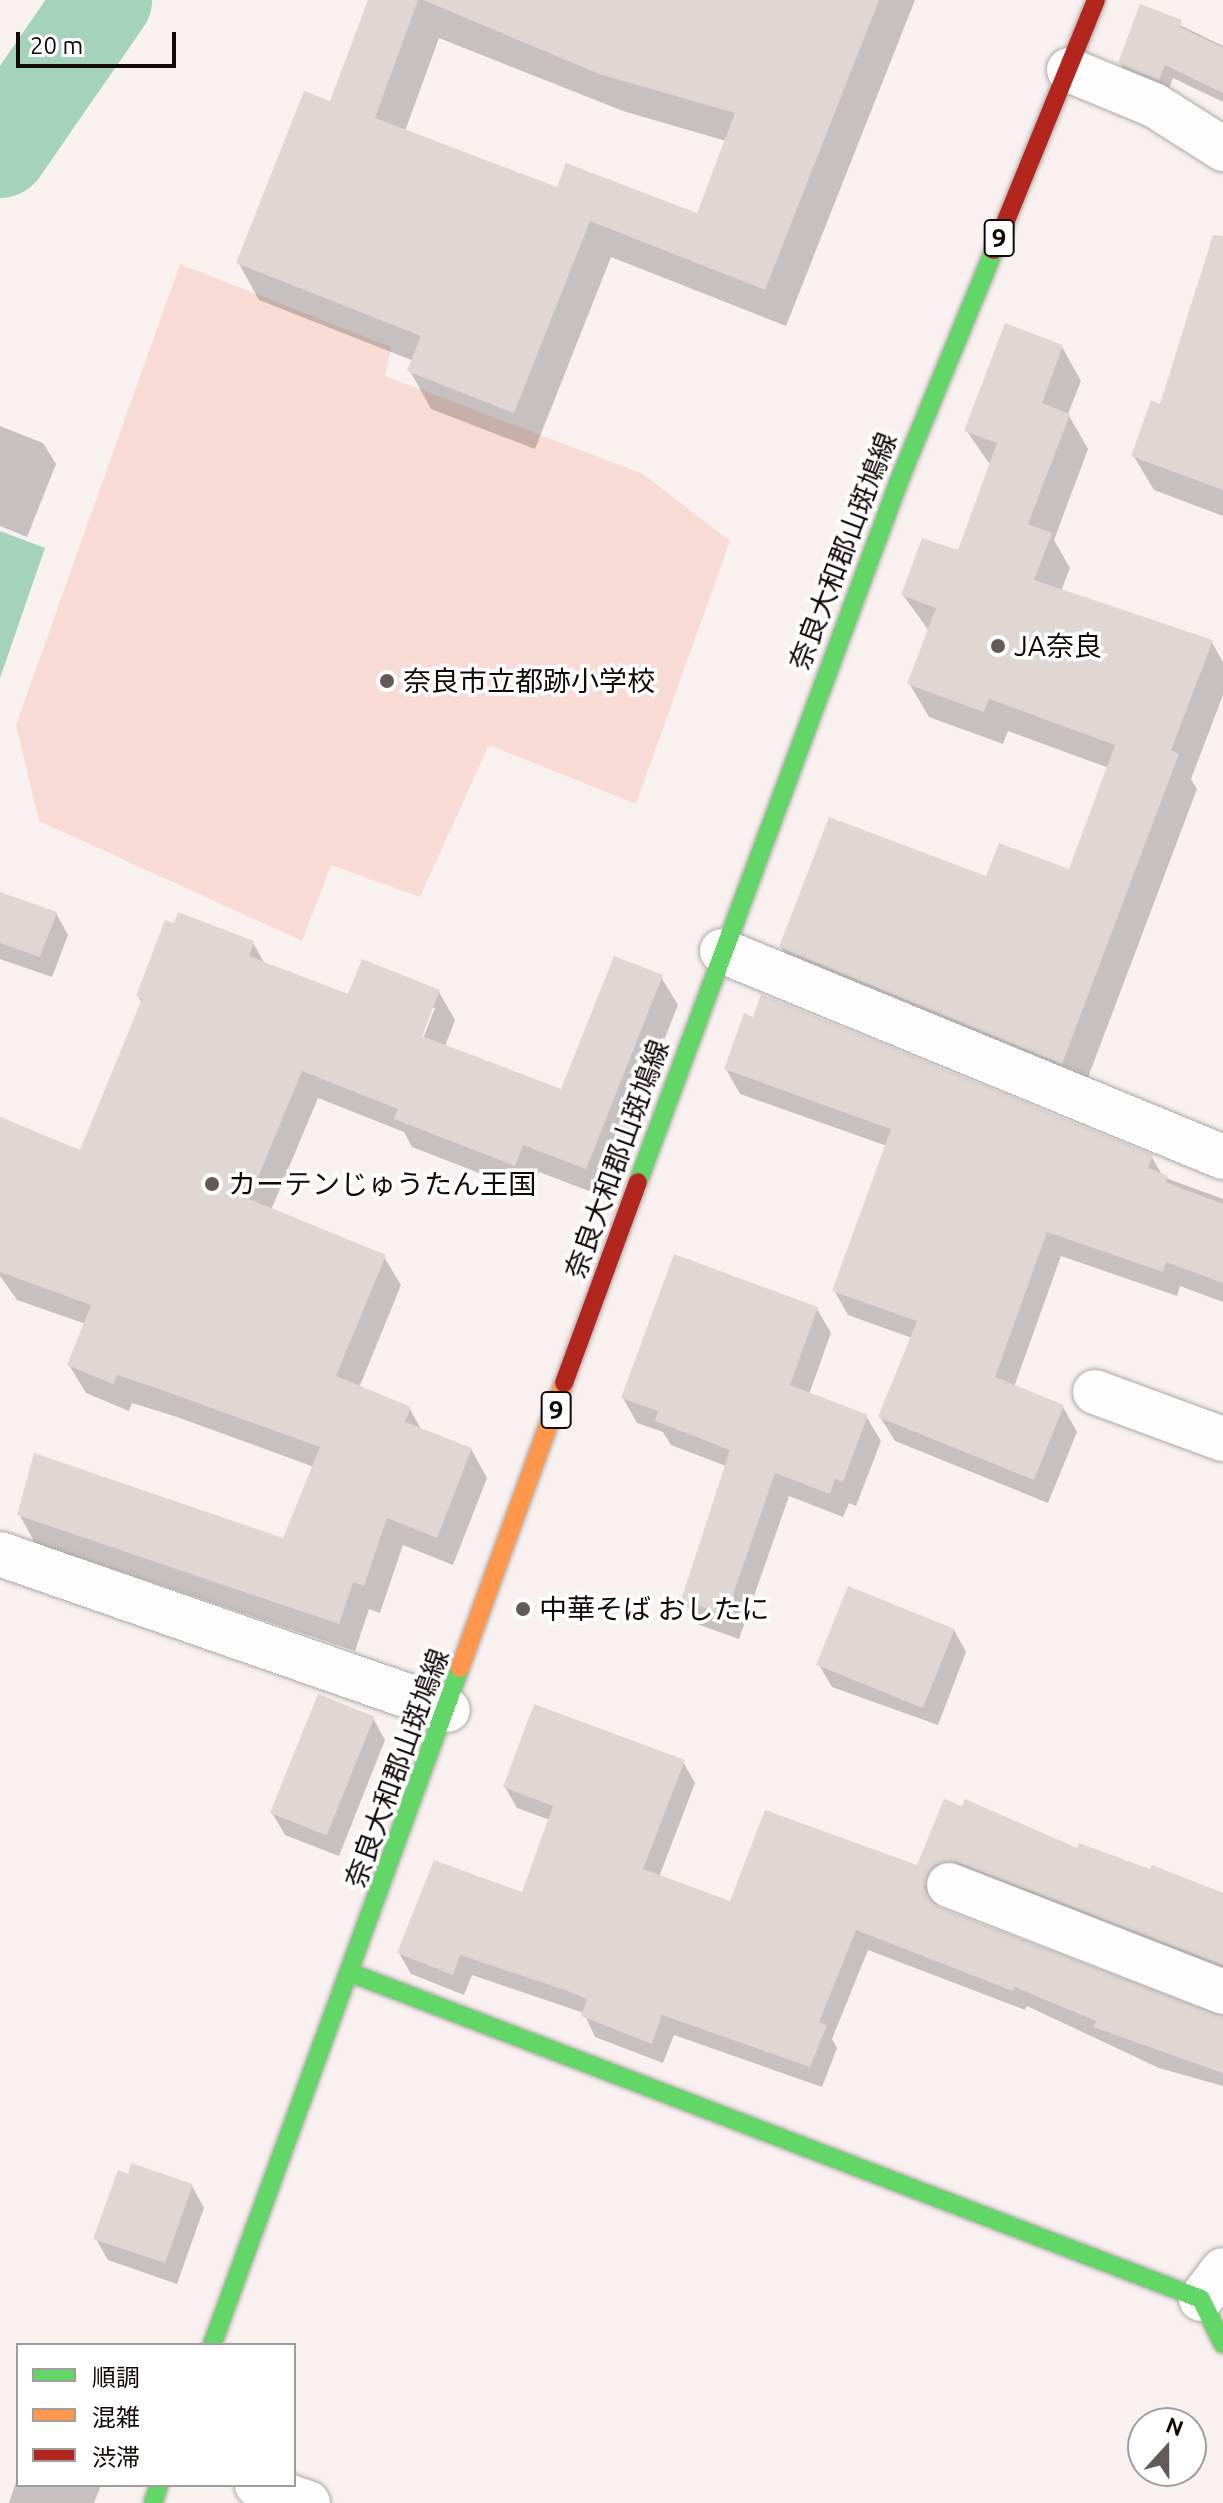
<!DOCTYPE html>
<meta charset="utf-8">
<style>
body{margin:0}
#map{position:relative;width:1223px;height:2503px;overflow:hidden;background:#f8f1f0;font-family:Ubuntu,"Noto Sans JP",sans-serif}
div>[style]{position:absolute}
[style*='--x']{left:calc(var(--x)*1px);top:calc(var(--y)*1px);width:calc(var(--w)*1px);rotate:calc(var(--a)*1deg)}
.green>*{inset:0;background:#f9dbd5}
.water>*{inset:0;background:#a5d2bb}
.shadow>*{inset:0;background:#0003}
.river>*{height:96px;margin:-48px;padding:0 48px;transform-origin:48px;border-radius:48px;background:#a5d2bb}
.building>*{inset:0;background:#e0d7d5;transform-origin:0 0}
.roads{filter:drop-shadow(0 0 2px #afa7a5) drop-shadow(0 0 2px #afa7a5)}
.street>*{height:44px;margin:-22px;padding:0 22px;transform-origin:22px;border-radius:22px;background:#fefdfd}
.fast>*{height:18px;margin:-9px;padding:0 9px;transform-origin:9px;border-radius:9px;background:#63d668}
.slow>*{height:18px;margin:-9px;padding:0 9px;transform-origin:9px;border-radius:9px;background:#ff974d}
.jam>*{height:18px;margin:-9px;padding:0 9px;transform-origin:9px;border-radius:9px;background:#b3261e}
.dots>*{width:22px;height:22px;translate:-50% -50%;box-sizing:border-box;border:4px solid #fff;border-radius:50%}
span{translate:-50% -50%;white-space:nowrap;text-align:center;line-height:1.15;-webkit-text-stroke:7px #fff;paint-order:stroke}
.shield-label span{padding:2px 6px;background:#fff;border:2px solid;border-radius:6px;-webkit-text-stroke-width:0}
.shield-label{font-size:26px;color:#130908;font-weight:700}
.street-label{font-size:28px;color:#130908}
.poi-label{font-size:28px;color:#130908}
.left{translate:0 -50%;text-align:left}
.legend{position:absolute;left:16px;top:2343px;width:280px;height:144px;box-sizing:border-box;background:#fff;border:2px solid #a19d9c;margin:0;padding:10px 14px;list-style:none;font-size:24px;color:#130908}
.legend li{display:flex;align-items:center;gap:16px;height:40px}
.legend b{width:40px;border:2px solid #a19d9c}
.north{position:absolute;left:1127px;top:2407px;width:80px;height:80px;box-sizing:border-box;background:#fff;border:2px solid #a19d9c;border-radius:50%;rotate:21deg;font-size:22px;font-weight:700;line-height:32px;text-align:center;color:#130908}
.north::after{content:'';display:block;margin:auto;width:28px;height:36px;background:#635a59;clip-path:polygon(50% 0,100% 100%,50% 72%,0 100%)}
.scale{position:absolute;left:16px;top:32px;width:160px;height:36px;box-sizing:border-box;border:4px solid #130908;border-top:0;padding-left:10px;font-size:24px;line-height:28px;white-space:nowrap;color:#130908;-webkit-text-stroke:6px #fff;paint-order:stroke}
</style>
<div id="map">
<div class="green">
<div style="clip-path:polygon(180px 264px,391px 347px,385px 376px,643px 474px,730px 541px,636px 804px,489px 745px,420px 897px,331px 865px,302px 941px,39px 821px,16px 725px)"></div>
</div>
<div class="water">
<div style="clip-path:polygon(0 531px,45px 548px,0 678px)"></div>
</div>
<div class="shadow">
<div style="clip-path:polygon(evenodd,370px 0,915px 0,786px 326px,611px 257px,535px 449px,431px 409px,410px 371px,414px 361px,259px 300px,238px 262px,331px 104px,370px 0,439px 38px,623px 111px,726px 141px,698px 216px,558px 189px,405px 131px,439px 38px)"></div>
<div style="clip-path:polygon(1141px 6px,1223px 46px,1223px 102px,1173px 78px,1167px 93px,1128px 77px,1120px 63px)"></div>
<div style="clip-path:polygon(1223px 239px,1223px 516px,1154px 490px,1133px 455px,1161px 406px)"></div>
<div style="clip-path:polygon(1062px 347px,1081px 381px,1068px 414px,1088px 449px,1054px 540px,1070px 568px,1061px 591px,1211px 641px,1223px 662px,1223px 695px,1191px 779px,1197px 789px,1081px 1096px,801px 981px,781px 947px,987px 879px,1071px 872px,1109px 768px,1008px 731px,1003px 744px,929px 717px,909px 683px,929px 631px,903px 595px,959px 553px,991px 466px,966px 430px)"></div>
<div style="clip-path:polygon(0 426px,43px 443px,56px 464px,27px 537px,0 526px)"></div>
<div style="clip-path:polygon(0 894px,56px 913px,68px 935px,52px 977px,0 959px)"></div>
<div style="clip-path:polygon(evenodd,253px 943px,265px 964px,350px 997px,439px 992px,455px 1020px,445px 1046px,563px 1092px,661px 977px,678px 1005px,602px 1196px,539px 1172px,531px 1193px,412px 1147px,404px 1132px,318px 1098px,271px 1210px,384px 1257px,401px 1285px,359px 1388px,410px 1409px,422px 1431px,471px 1449px,487px 1478px,453px 1565px,403px 1545px,380px 1613px,369px 1609px,355px 1651px,35px 1543px,19px 1514px,284px 1541px,314px 1467px,177px 1417px,132px 1403px,129px 1411px,86px 1393px,69px 1365px,86px 1324px,17px 1300px,0 1276px,0 1119px,81px 1152px,142px 1003px,138px 996px,253px 943px,431px 1008px,435px 1008px,420px 1046px,417px 1044px,431px 1008px)"></div>
<div style="clip-path:polygon(726px 1069px,1152px 1157px,1163px 1177px,1223px 1199px,1223px 1302px,1180px 1286px,1177px 1296px,1061px 1256px,1014px 1387px,1063px 1407px,1077px 1432px,1048px 1503px,895px 1441px,880px 1417px,912px 1338px,848px 1315px,834px 1290px,887px 1146px,740px 1094px)"></div>
<div style="clip-path:polygon(817px 1309px,831px 1333px,809px 1394px,866px 1416px,881px 1441px,856px 1506px,849px 1503px,843px 1517px,789px 1496px,739px 1639px,697px 1624px,683px 1599px,726px 1466px,671px 1445px,663px 1432px,637px 1423px,623px 1398px)"></div>
<div style="clip-path:polygon(954px 1630px,966px 1652px,938px 1725px,832px 1687px,819px 1665px)"></div>
<div style="clip-path:polygon(373px 1718px,385px 1740px,339px 1856px,285px 1835px,272px 1813px)"></div>
<div style="clip-path:polygon(683px 1762px,695px 1783px,659px 1877px,731px 1904px,919px 1868px,945px 1802px,1079px 1851px,1152px 1872px,1153px 1867px,1223px 1893px,1223px 1980px,936px 1899px,938px 1909px,1223px 2016px,1223px 2086px,1159px 2068px,1027px 2006px,1025px 2010px,868px 1950px,832px 2039px,837px 2048px,822px 2087px,674px 2035px,663px 2063px,595px 2037px,584px 2013px,472px 1975px,464px 1995px,411px 1974px,399px 1953px,523px 1895px,550px 1820px,517px 1808px,505px 1787px)"></div>
<div style="clip-path:polygon(192px 2186px,204px 2208px,177px 2284px,108px 2260px,96px 2239px)"></div>
<div style="clip-path:polygon(18px 2476px,18px 2485px,101px 2485px,94px 2503px,9px 2503px)"></div>
</div>
<div class="river">
<div style="--x:0;--y:150;--w:183;--a:-55.3"></div>
</div>
<div class="building">
<div style="clip-path:polygon(368px 0,418px 0,375px 118px,557px 187px,566px 163px,697px 213px,735px 113px,599px 74px,423px 0,879px 0,765px 290px,590px 221px,514px 413px,407px 371px,421px 336px,236px 263px,304px 91px,330px 101px)"></div>
<div style="clip-path:polygon(1140px 4px,1182px 20px,1180px 27px,1223px 48px,1223px 93px,1165px 65px,1159px 80px,1118px 63px)"></div>
<div style="clip-path:polygon(1213px 235px,1223px 236px,1223px 490px,1131px 456px,1151px 400px,1160px 404px)"></div>
<div style="clip-path:polygon(1005px 323px,1063px 345px,1042px 403px,1070px 414px,1028px 524px,1052px 533px,1034px 580px,1213px 640px,1171px 750px,1179px 754px,1062px 1064px,779px 947px,829px 817px,986px 876px,999px 843px,1069px 869px,1115px 745px,989px 699px,984px 712px,907px 684px,936px 608px,901px 595px,922px 538px,958px 550px,997px 443px,964px 431px)"></div>
<div style="clip-path:polygon(0 892px,57px 912px,40px 957px,0 943px)"></div>
<div style="clip-path:polygon(178px 912px,254px 941px,249px 956px,348px 994px,362px 959px,440px 990px,422px 1036px,561px 1089px,614px 956px,663px 975px,586px 1169px,523px 1145px,515px 1166px,394px 1119px,398px 1109px,302px 1071px,249px 1199px,386px 1255px,336px 1376px,411px 1407px,405px 1422px,472px 1448px,437px 1538px,387px 1518px,364px 1586px,353px 1582px,339px 1624px,17px 1515px,34px 1453px,283px 1538px,320px 1447px,159px 1389px,117px 1375px,113px 1384px,67px 1365px,91px 1305px,0 1272px,0 1117px,80px 1150px,142px 999px,136px 996px,165px 920px,174px 923px)"></div>
<div style="clip-path:polygon(761px 994px,1153px 1155px,1148px 1168px,1168px 1176px,1165px 1182px,1223px 1204px,1223px 1283px,1166px 1262px,1163px 1272px,1047px 1232px,995px 1377px,1064px 1405px,1034px 1480px,878px 1417px,917px 1321px,832px 1291px,891px 1129px,724px 1069px,744px 1013px,753px 1017px)"></div>
<div style="clip-path:polygon(674px 1254px,818px 1307px,790px 1385px,868px 1415px,843px 1482px,835px 1479px,830px 1494px,775px 1473px,726px 1615px,681px 1600px,730px 1450px,655px 1421px,658px 1411px,621px 1398px)"></div>
<div style="left:848px;top:1586px;width:115px;height:85px;rotate:22deg"></div>
<div style="left:318px;top:1694px;width:61px;height:128px;rotate:22deg"></div>
<div style="clip-path:polygon(534px 1704px,685px 1760px,643px 1869px,730px 1901px,765px 1810px,917px 1865px,944px 1799px,962px 1806px,965px 1799px,1077px 1848px,1079px 1843px,1150px 1869px,1152px 1865px,1223px 1893px,1223px 1965px,957px 1862px,934px 1865px,924px 1888px,940px 1908px,1223px 2016px,1223px 2073px,1093px 2027px,1096px 2021px,1015px 1987px,1013px 1991px,856px 1930px,819px 2022px,827px 2025px,810px 2067px,662px 2015px,652px 2044px,581px 2016px,587px 1999px,565px 1990px,460px 1955px,453px 1975px,397px 1953px,434px 1860px,522px 1892px,553px 1806px,503px 1787px)"></div>
<div style="clip-path:polygon(131px 2163px,193px 2184px,165px 2263px,93px 2239px,118px 2170px,128px 2174px)"></div>
</div>
<div class="roads">
<div class="street">
<div style="--x:1069;--y:70;--w:92;--a:22.4"></div>
<div style="--x:1154;--y:105;--w:82;--a:32.5"></div>
<div style="--x:722;--y:951;--w:542;--a:22.35"></div>
<div style="--x:1095;--y:1392;--w:136;--a:20.2"></div>
<div style="--x:0;--y:1554;--w:474;--a:19.2"></div>
<div style="--x:949;--y:1885;--w:294;--a:21.3"></div>
<div style="--x:1201;--y:2299;--w:36;--a:-53"></div>
<div style="--x:257;--y:2485;--w:54;--a:19.4"></div>
</div>
<div class="fast">
<div style="--x:638;--y:1182;--w:753;--a:-69.57"></div>
<div style="--x:901;--y:476;--w:244;--a:-67.6"></div>
<div style="--x:351;--y:1973;--w:910;--a:20.98"></div>
<div style="--x:1201;--y:2299;--w:50;--a:63.9"></div>
<div style="--x:212;--y:2345;--w:721;--a:-69.88"></div>
<div style="--x:153;--y:2503;--w:19;--a:-72"></div>
</div>
<div class="slow">
<div style="--x:460;--y:1668;--w:303;--a:-70"></div>
</div>
<div class="jam">
<div style="--x:994;--y:250;--w:270;--a:-67.8"></div>
<div style="--x:564;--y:1383;--w:214;--a:-69.8"></div>
</div>
</div>
<div class="dots">
<div style="left:998px;top:646px;background:#635a59"></div>
<div style="left:387px;top:681px;background:#635a59"></div>
<div style="left:212px;top:1184px;background:#635a59"></div>
<div style="left:523px;top:1609px;background:#635a59"></div>
</div>
<div class="shield-label">
<span style="left:999px;top:238px">9</span>
<span style="left:556px;top:1410px">9</span>
</div>
<div class="street-label">
<span style="left:843px;top:551px;rotate:-69deg">奈良大和郡山斑鳩線</span>
<span style="left:617px;top:1159px;rotate:-70deg">奈良大和郡山斑鳩線</span>
<span style="left:397px;top:1768px;rotate:-70deg">奈良大和郡山斑鳩線</span>
</div>
<div class="poi-label">
<span class="left" style="left:1014px;top:646px">JA奈良</span>
<span class="left" style="left:403px;top:681px">奈良市立都跡小学校</span>
<span class="left" style="left:228px;top:1184px">カーテンじゅうたん王国</span>
<span class="left" style="left:539px;top:1609px">中華そば おしたに</span>
</div>
<ul class="legend">
<li><b style="height:10px;background:#63d668"></b>順調</li>
<li><b style="height:10px;background:#ff974d"></b>混雑</li>
<li><b style="height:10px;background:#b3261e"></b>渋滞</li>
</ul>
<div class="north">N</div>
<div class="scale">20 m</div>
</div>
